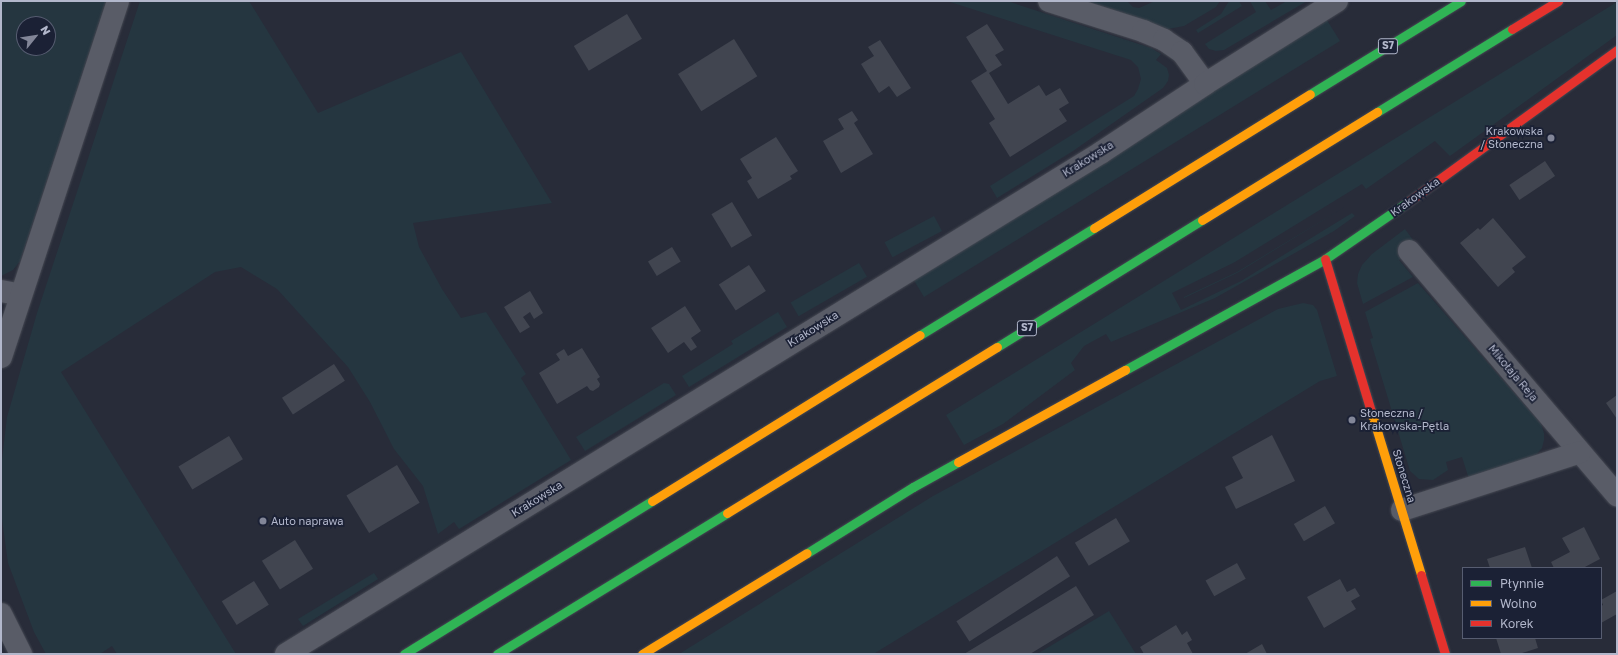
<!DOCTYPE html>
<meta charset="utf-8">
<style>
body{margin:0}
#map{position:relative;width:1618px;height:655px;overflow:hidden;background:#282c39;font-family:"Golos Text",sans-serif}
div>[style]{position:absolute}
[style*='--x']{left:calc(var(--x)*1px);top:calc(var(--y)*1px);width:calc(var(--w)*1px);rotate:calc(var(--a)*1deg)}
.green>*{inset:0;background:#253640;transform-origin:0 0}
.building>*{inset:0;background:#414550;transform-origin:0 0}
.roads{filter:drop-shadow(0 0 1px #454852) drop-shadow(0 0 1px #454852)}
.street>*{height:22px;margin:-11px;padding:0 11px;transform-origin:11px;border-radius:11px;background:#595c67}
.fast>*{height:9px;margin:-4.5px;padding:0 4.5px;transform-origin:4.5px;border-radius:4.5px;background:#30b455}
.slow>*{height:9px;margin:-4.5px;padding:0 4.5px;transform-origin:4.5px;border-radius:4.5px;background:#ff9f0a}
.jam>*{height:9px;margin:-4.5px;padding:0 4.5px;transform-origin:4.5px;border-radius:4.5px;background:#e5322d}
.dots>*{width:11px;height:11px;translate:-50% -50%;box-sizing:border-box;border:2px solid #1b2135;border-radius:50%}
span{translate:-50% -50%;white-space:nowrap;text-align:center;line-height:1.15;-webkit-text-stroke:3.5px #1b2135;paint-order:stroke}
.shield-label span{padding:1px 3px;background:#1b2135;border:1px solid;border-radius:3px;-webkit-text-stroke-width:0}
.shield-label{font-size:10px;color:#b2b7cb;font-weight:700}
.poi-label{font-size:11px;color:#b2b7cb}
.right{translate:-100% -50%;text-align:right}
.left{translate:0 -50%;text-align:left}
.street-label{font-size:11px;color:#b2b7cb}
.frame{position:absolute;inset:0;border:2px solid #b2b7cb;pointer-events:none}
.legend{position:absolute;left:1462px;top:567px;width:140px;height:72px;box-sizing:border-box;background:#1b2135;border:1px solid #575d71;margin:0;padding:5px 7px;list-style:none;font-size:12px;color:#b2b7cb}
.legend li{display:flex;align-items:center;gap:8px;height:20px}
.legend b{width:20px;border:1px solid #575d71}
.north{position:absolute;left:16px;top:16px;width:40px;height:40px;box-sizing:border-box;background:#1b2135;border:1px solid #575d71;border-radius:50%;rotate:60deg;font-size:11px;font-weight:700;line-height:16px;text-align:center;color:#b2b7cb}
.north::after{content:'';display:block;margin:auto;width:14px;height:18px;background:#828698;clip-path:polygon(50% 0,100% 100%,50% 72%,0 100%)}
</style>
<div id="map">
<div class="green">
<div style="clip-path:polygon(evenodd,1px 1px,106px 1px,20px 261px,13px 270px,1px 276px,1px 1px,24px 24px,48px 24px,48px 48px,24px 48px,24px 24px)"></div>
<div style="clip-path:polygon(140px 1px,249px 1px,318px 113px,461px 52px,552px 203px,413px 223px,419px 247px,442px 289px,461px 318px,486px 312px,526px 374px,521px 378px,571px 460px,459px 529px,454px 522px,438px 534px,423px 486px,394px 449px,370px 402px,348px 367px,277px 289px,241px 267px,215px 272px,61px 372px,236px 654px,117px 654px,112px 646px,100px 654px,46px 654px,34px 632px,8px 563px,1px 512px,1px 468px,7px 417px,37px 313px)"></div>
<div style="clip-path:polygon(947px 1px,1007px 1px,1151px 48px,1161px 54px,1156px 60px,1167px 68px,1169px 75px,1168px 81px,1163px 88px,1073px 151px,997px 198px,990px 186px,1134px 96px,1138px 89px,1141px 79px,1138px 67px,1131px 60px)"></div>
<div style="clip-path:polygon(1127px 1px,1133px 7px,1139px 8px,1155px 1px,1220px 1px,1216px 7px,1184px 26px,1168px 29px,1088px 2px)"></div>
<div style="clip-path:polygon(1229px 1px,1239px 1px,1242px 6px,1198px 33px,1196px 30px,1221px 14px)"></div>
<div style="clip-path:polygon(1250px 1px,1265px 1px,1271px 10px,1287px 1px,1307px 1px,1224px 50px,1216px 51px,1209px 49px,1205px 44px,1256px 12px)"></div>
<div style="clip-path:polygon(1617px 2px,1617px 35px,1450px 156px,1435px 141px,1366px 189px,1362px 184px,1235px 262px,1172px 293px,1181px 310px,1241px 281px,1352px 213px,1355px 216px,1334px 231px,1215px 298px,1111px 342px,1106px 334px,1084px 346px,1071px 363px,1075px 370px,1003px 424px,964px 445px,946px 415px)"></div>
<div style="clip-path:polygon(1325px 17px,1340px 41px,924px 297px,912px 277px)"></div>
<div style="clip-path:polygon(1348px 205px,1237px 273px,1184px 298px,1184px 297px,1237px 272px)"></div>
<div style="left:934px;top:216px;width:17px;height:56px;rotate:62deg"></div>
<div style="clip-path:polygon(1405px 229px,1416px 244px,1399px 260px,1413px 277px,1363px 304px,1357px 283px,1358px 274px,1362px 265px,1372px 254px)"></div>
<div style="left:859px;top:263px;width:16px;height:79px;rotate:60deg"></div>
<div style="clip-path:polygon(1418px 283px,1541px 424px,1544px 433px,1544px 440px,1542px 448px,1536px 455px,1469px 479px,1462px 457px,1446px 462px,1448px 470px,1433px 480px,1419px 479px,1410px 471px,1370px 339px,1373px 338px,1365px 312px)"></div>
<div style="clip-path:polygon(1303px 303px,1313px 305px,1317px 310px,1337px 376px,1320px 381px,875px 653px,875px 654px,679px 654px,933px 496px,1278px 309px)"></div>
<div style="clip-path:polygon(778px 312px,787px 327px,689px 387px,682px 376px,733px 344px,731px 341px)"></div>
<div style="clip-path:polygon(664px 383px,669px 384px,676px 395px,585px 451px,576px 437px)"></div>
<div style="clip-path:polygon(374px 573px,378px 579px,303px 626px,298px 619px)"></div>
<div style="clip-path:polygon(1109px 611px,1136px 654px,1037px 654px)"></div>
</div>
<div class="building">
<div style="left:627px;top:14px;width:29px;height:62px;rotate:59deg"></div>
<div style="clip-path:polygon(987px 24px,1004px 50px,995px 55px,1002px 65px,989px 73px,1008px 104px,1039px 85px,1046px 96px,1060px 88px,1069px 103px,1059px 109px,1067px 121px,1010px 157px,989px 123px,995px 119px,971px 81px,987px 71px,966px 37px)"></div>
<div style="left:734px;top:39px;width:44px;height:66px;rotate:58deg"></div>
<div style="clip-path:polygon(880px 40px,911px 88px,897px 97px,889px 86px,879px 93px,861px 64px,874px 56px,868px 47px)"></div>
<div style="clip-path:polygon(852px 111px,858px 120px,854px 123px,873px 154px,841px 173px,823px 141px,844px 129px,838px 119px)"></div>
<div style="clip-path:polygon(776px 137px,798px 171px,790px 176px,792px 179px,758px 199px,747px 181px,752px 178px,740px 159px)"></div>
<div style="left:1545px;top:161px;width:18px;height:43px;rotate:56deg"></div>
<div style="left:732px;top:202px;width:39px;height:24px;rotate:59deg"></div>
<div style="clip-path:polygon(1493px 218px,1526px 257px,1512px 268px,1515px 272px,1498px 287px,1460px 243px,1478px 228px,1480px 230px)"></div>
<div style="left:672px;top:247px;width:17px;height:28px;rotate:59deg"></div>
<div style="left:749px;top:265px;width:31px;height:36px;rotate:57deg"></div>
<div style="clip-path:polygon(530px 291px,543px 313px,534px 319px,530px 312px,523px 317px,530px 327px,520px 333px,504px 307px)"></div>
<div style="clip-path:polygon(685px 306px,701px 331px,691px 338px,697px 347px,691px 351px,684px 342px,668px 353px,651px 328px)"></div>
<div style="clip-path:polygon(582px 348px,600px 377px,597px 379px,600px 384px,599px 387px,593px 391px,590px 390px,587px 386px,557px 404px,539px 373px,560px 360px,556px 354px,564px 349px,568px 356px)"></div>
<div style="left:334px;top:364px;width:20px;height:62px;rotate:57deg"></div>
<div style="clip-path:polygon(1617px 395px,1617px 419px,1606px 403px)"></div>
<div style="clip-path:polygon(1272px 435px,1295px 481px,1236px 509px,1225px 487px,1243px 478px,1232px 457px)"></div>
<div style="left:229px;top:436px;width:27px;height:59px;rotate:59deg"></div>
<div style="left:397px;top:465px;width:44px;height:59px;rotate:59deg"></div>
<div style="left:1325px;top:506px;width:20px;height:36px;rotate:60deg"></div>
<div style="left:1116px;top:518px;width:27px;height:48px;rotate:59deg"></div>
<div style="clip-path:polygon(1584px 527px,1600px 559px,1583px 568px,1554px 568px,1551px 562px,1570px 552px,1562px 538px)"></div>
<div style="left:295px;top:540px;width:34px;height:39px;rotate:58deg"></div>
<div style="clip-path:polygon(1525px 547px,1532px 568px,1490px 568px,1487px 559px)"></div>
<div style="left:1057px;top:556px;width:24px;height:120px;rotate:57deg"></div>
<div style="left:1237px;top:563px;width:18px;height:36px;rotate:61deg"></div>
<div style="clip-path:polygon(1340px 579px,1347px 592px,1355px 588px,1360px 596px,1351px 601px,1356px 609px,1324px 628px,1307px 597px)"></div>
<div style="left:254px;top:581px;width:28px;height:38px;rotate:58deg"></div>
<div style="clip-path:polygon(1076px 586px,1094px 615px,1030px 654px,964px 654px)"></div>
<div style="clip-path:polygon(1617px 591px,1617px 614px,1601px 623px,1601px 606px,1603px 605px,1601px 600px)"></div>
<div style="clip-path:polygon(1176px 625px,1182px 635px,1187px 631px,1192px 640px,1187px 643px,1193px 654px,1144px 654px,1140px 647px)"></div>
<div style="clip-path:polygon(1496px 638px,1535px 638px,1538px 648px,1519px 654px,1501px 654px)"></div>
<div style="clip-path:polygon(1262px 644px,1267px 654px,1245px 654px)"></div>
</div>
<div class="roads">
<div class="street">
<div style="--x:1049;--y:1;--w:99;--a:17.7"></div>
<div style="--x:1143;--y:31;--w:23;--a:23"></div>
<div style="--x:1164;--y:40;--w:22;--a:34"></div>
<div style="--x:1182;--y:52;--w:39;--a:54"></div>
<div style="--x:1409;--y:251;--w:321;--a:49.6"></div>
<div style="--x:1;--y:291;--w:20;--a:11"></div>
<div style="--x:1;--y:357;--w:375;--a:-71.8"></div>
<div style="--x:1402;--y:510;--w:187;--a:-18"></div>
<div style="--x:1;--y:614;--w:45;--a:63.4"></div>
<div style="--x:286;--y:654;--w:958;--a:-31.6"></div>
<div style="--x:1102;--y:152;--w:123;--a:-33.4"></div>
<div style="--x:1205;--y:84;--w:156;--a:-32.2"></div>
</div>
<div class="fast">
<div style="--x:1310;--y:94;--w:177;--a:-31.6"></div>
<div style="--x:1377;--y:112;--w:158;--a:-31.6"></div>
<div style="--x:920;--y:335;--w:204;--a:-31.6"></div>
<div style="--x:997;--y:347;--w:241;--a:-31.8"></div>
<div style="--x:1125;--y:370;--w:229;--a:-29"></div>
<div style="--x:1325;--y:259;--w:101;--a:-34.5"></div>
<div style="--x:807;--y:553;--w:125;--a:-31.9"></div>
<div style="--x:913;--y:487;--w:51;--a:-29.1"></div>
<div style="--x:404;--y:654;--w:291;--a:-31.7"></div>
<div style="--x:497;--y:654;--w:270;--a:-31.5"></div>
</div>
<div class="slow">
<div style="--x:1202;--y:220;--w:206;--a:-31.7"></div>
<div style="--x:1094;--y:228;--w:254;--a:-31.8"></div>
<div style="--x:1371;--y:411;--w:171;--a:73"></div>
<div style="--x:958;--y:462;--w:191;--a:-28.9"></div>
<div style="--x:652;--y:501;--w:315;--a:-31.8"></div>
<div style="--x:727;--y:513;--w:317;--a:-31.6"></div>
<div style="--x:642;--y:654;--w:193;--a:-31.5"></div>
</div>
<div class="jam">
<div style="--x:1512;--y:29;--w:54;--a:-31.3"></div>
<div style="--x:1408;--y:202;--w:258;--a:-36"></div>
<div style="--x:1325;--y:259;--w:159;--a:73.2"></div>
<div style="--x:1421;--y:575;--w:83;--a:73.1"></div>
</div>
</div>
<div class="dots">
<div style="left:1551px;top:138px;background:#828698"></div>
<div style="left:1352px;top:420px;background:#828698"></div>
<div style="left:263px;top:521px;background:#828698"></div>
</div>
<div class="shield-label">
<span style="left:1388px;top:46px">S7</span>
<span style="left:1027px;top:328px">S7</span>
</div>
<div class="poi-label">
<span class="right" style="left:1543px;top:138px">Krakowska<br>/ Słoneczna</span>
<span class="left" style="left:1360px;top:420px">Słoneczna /<br>Krakowska-Pętla</span>
<span class="left" style="left:271px;top:521px">Auto naprawa</span>
</div>
<div class="street-label">
<span style="left:1088px;top:159px;rotate:-32deg">Krakowska</span>
<span style="left:1415px;top:197px;rotate:-36deg">Krakowska</span>
<span style="left:813px;top:329px;rotate:-32deg">Krakowska</span>
<span style="left:1513px;top:373px;rotate:50deg">Mikołaja Reja</span>
<span style="left:1404px;top:476px;rotate:73deg">Słoneczna</span>
<span style="left:537px;top:499px;rotate:-32deg">Krakowska</span>
</div>
<div class="frame"></div>
<ul class="legend">
<li><b style="height:5px;background:#30b455"></b>Płynnie</li>
<li><b style="height:5px;background:#ff9f0a"></b>Wolno</li>
<li><b style="height:5px;background:#e5322d"></b>Korek</li>
</ul>
<div class="north">N</div>
</div>
